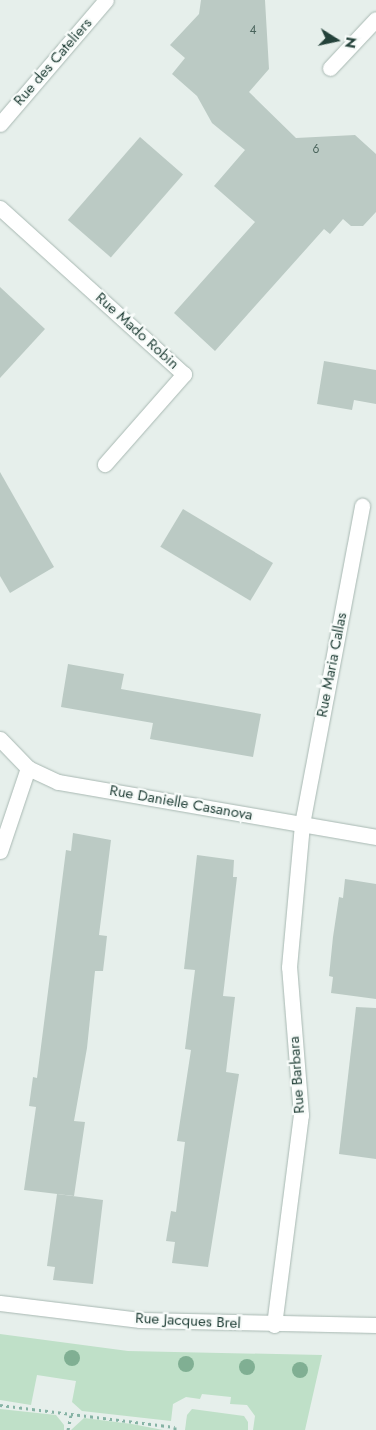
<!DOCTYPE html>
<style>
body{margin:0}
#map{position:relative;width:376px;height:1430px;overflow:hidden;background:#e6efeb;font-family:Jost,sans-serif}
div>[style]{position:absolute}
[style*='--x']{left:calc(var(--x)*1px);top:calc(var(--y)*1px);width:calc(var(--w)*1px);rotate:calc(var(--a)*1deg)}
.green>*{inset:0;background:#bfe0c8}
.building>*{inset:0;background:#bbcac4;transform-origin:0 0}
.path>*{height:3px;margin-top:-1.5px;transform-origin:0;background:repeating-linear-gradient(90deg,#86b3a5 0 2.5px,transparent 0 6.5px)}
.roads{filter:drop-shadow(0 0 1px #a8b8b2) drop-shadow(0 0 1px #a8b8b2)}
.minor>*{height:15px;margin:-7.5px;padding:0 7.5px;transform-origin:7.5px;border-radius:7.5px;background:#fff}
.trees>*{width:16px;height:16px;margin:-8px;border-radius:50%;background:#80af93}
span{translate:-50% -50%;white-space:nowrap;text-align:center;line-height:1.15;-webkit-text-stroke:4.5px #f7fbf9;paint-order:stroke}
.number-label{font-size:12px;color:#4a645c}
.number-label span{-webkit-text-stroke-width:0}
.street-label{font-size:15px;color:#24423a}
.north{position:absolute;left:311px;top:15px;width:50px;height:50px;-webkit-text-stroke:4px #f7fbf9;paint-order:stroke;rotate:100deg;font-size:14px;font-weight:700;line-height:20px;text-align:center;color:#24423a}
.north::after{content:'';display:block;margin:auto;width:18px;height:22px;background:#24423a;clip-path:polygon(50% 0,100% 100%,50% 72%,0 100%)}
</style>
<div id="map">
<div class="green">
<div style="clip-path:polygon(0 1334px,128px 1351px,322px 1355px,305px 1430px,253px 1430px,255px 1416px,247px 1405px,230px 1404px,231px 1397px,202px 1394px,200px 1399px,186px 1397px,173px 1404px,171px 1421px,82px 1411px,72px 1402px,76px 1381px,37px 1375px,31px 1405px,0 1400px)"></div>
<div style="clip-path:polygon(0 1409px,56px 1415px,64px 1425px,64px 1430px,0 1430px)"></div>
<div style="clip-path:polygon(192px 1409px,244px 1416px,248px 1422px,248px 1430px,185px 1430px,187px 1415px)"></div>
<div style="clip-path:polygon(84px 1418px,132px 1424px,163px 1430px,71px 1430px)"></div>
</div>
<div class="building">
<div style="clip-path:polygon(201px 0,265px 0,269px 69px,249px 92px,296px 138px,355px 135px,376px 154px,376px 212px,363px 226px,351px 226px,343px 219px,330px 234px,324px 229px,215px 351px,174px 313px,255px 222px,214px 186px,245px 150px,212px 123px,197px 96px,172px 74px,185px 58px,170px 45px,199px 14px)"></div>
<div style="left:140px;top:137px;width:57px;height:110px;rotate:41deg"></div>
<div style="clip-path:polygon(0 287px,45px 329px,0 378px)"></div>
<div style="clip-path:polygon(324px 361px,376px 370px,376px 404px,354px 400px,352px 410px,317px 404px)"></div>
<div style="clip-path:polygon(0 472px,54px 567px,10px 593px,0 576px)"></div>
<div style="left:183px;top:509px;width:105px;height:44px;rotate:31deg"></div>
<div style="clip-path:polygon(68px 664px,124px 674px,121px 689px,261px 714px,253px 757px,150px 739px,153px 723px,61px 707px)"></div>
<div style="clip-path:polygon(73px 833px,111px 840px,99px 935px,107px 936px,105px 954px,103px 971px,95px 971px,87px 1048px,74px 1121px,85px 1122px,74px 1196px,24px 1190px,36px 1107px,29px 1106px,33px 1077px,37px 1078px,66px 850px,71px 851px)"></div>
<div style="clip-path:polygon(197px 855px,234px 860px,233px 877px,237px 877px,223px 996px,235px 997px,226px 1072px,239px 1074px,208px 1267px,172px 1263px,175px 1242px,166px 1241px,171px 1211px,176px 1212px,185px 1142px,177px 1141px,191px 1050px,185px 1049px,195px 970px,184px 969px)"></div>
<div style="clip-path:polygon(345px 879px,376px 884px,376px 999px,331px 993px,333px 977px,329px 976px,333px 937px,339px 897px,343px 898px)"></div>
<div style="clip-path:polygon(356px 1007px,376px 1008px,376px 1159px,339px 1154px)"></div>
<div style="clip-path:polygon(57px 1194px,103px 1200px,93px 1284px,53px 1280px,55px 1267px,47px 1266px)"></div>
</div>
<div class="path">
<div style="--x:0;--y:1405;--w:176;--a:7.2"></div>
<div style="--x:175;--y:1427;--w:3;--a:90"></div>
<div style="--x:68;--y:1430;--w:15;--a:-79"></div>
</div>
<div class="roads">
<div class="minor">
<div style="--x:330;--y:68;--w:67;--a:-46.8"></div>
<div style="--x:0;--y:124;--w:163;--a:-49.5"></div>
<div style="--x:0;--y:208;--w:248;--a:42.1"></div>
<div style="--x:184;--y:374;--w:120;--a:131.3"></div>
<div style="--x:0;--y:739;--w:40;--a:46"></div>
<div style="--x:28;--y:768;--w:33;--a:25"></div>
<div style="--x:58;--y:782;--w:323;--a:9.8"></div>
<div style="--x:0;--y:851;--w:88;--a:-71.4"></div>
<div style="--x:0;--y:1303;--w:141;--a:6.9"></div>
<div style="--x:140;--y:1320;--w:236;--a:1.2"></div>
<div style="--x:274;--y:1325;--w:212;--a:-82.7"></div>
<div style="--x:301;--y:1115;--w:148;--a:-94.6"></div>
<div style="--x:289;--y:967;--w:144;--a:-84.8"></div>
<div style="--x:302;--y:824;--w:324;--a:-79.3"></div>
</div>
</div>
<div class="trees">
<div style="left:72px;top:1358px"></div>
<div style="left:186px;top:1364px"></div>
<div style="left:247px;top:1367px"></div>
<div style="left:300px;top:1370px"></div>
</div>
<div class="number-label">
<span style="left:253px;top:31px">4</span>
<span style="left:316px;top:150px">6</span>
</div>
<div class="street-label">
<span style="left:53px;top:62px;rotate:-49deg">Rue des Cateliers</span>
<span style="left:137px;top:331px;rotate:42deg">Rue Mado Robin</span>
<span style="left:332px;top:665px;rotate:-79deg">Rue Maria Callas</span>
<span style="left:181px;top:803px;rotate:10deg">Rue Danielle Casanova</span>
<span style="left:297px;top:1075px;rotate:-94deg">Rue Barbara</span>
<span style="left:188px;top:1321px;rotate:3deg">Rue Jacques Brel</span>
</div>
<div class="north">N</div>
</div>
